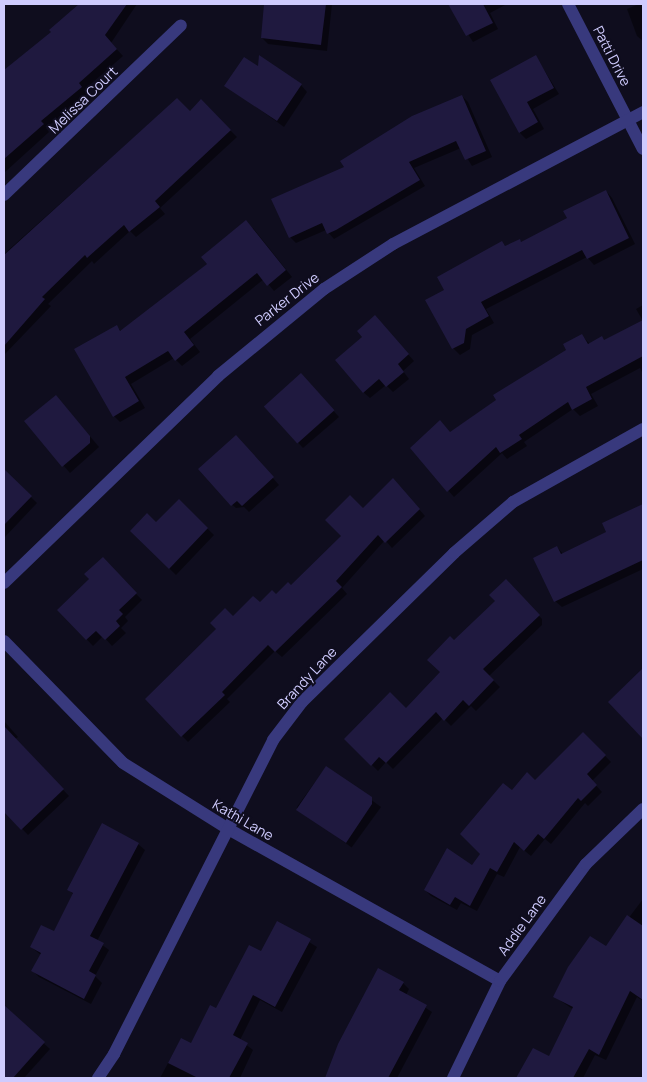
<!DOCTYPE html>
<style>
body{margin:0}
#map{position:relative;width:647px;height:1082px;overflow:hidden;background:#0f0d1e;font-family:Manrope,sans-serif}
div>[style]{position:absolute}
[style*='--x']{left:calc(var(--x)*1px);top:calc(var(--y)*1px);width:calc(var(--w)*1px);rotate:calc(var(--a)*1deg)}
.shadow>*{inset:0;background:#0007;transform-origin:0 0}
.building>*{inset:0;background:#1f193f;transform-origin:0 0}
.minor>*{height:12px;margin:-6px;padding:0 6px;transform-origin:6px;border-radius:6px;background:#38397d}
span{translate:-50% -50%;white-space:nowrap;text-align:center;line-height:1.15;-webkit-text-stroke:4px #0f0d1e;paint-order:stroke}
.street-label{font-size:14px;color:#cfcbfe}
.frame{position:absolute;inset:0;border:5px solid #cfcbfe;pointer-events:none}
</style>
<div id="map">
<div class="shadow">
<div style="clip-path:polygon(81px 4px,137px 4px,111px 43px,123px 56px,84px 90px,87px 94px,46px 128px,49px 132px,4px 173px,4px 71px,52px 32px,51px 30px)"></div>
<div style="clip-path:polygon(266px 4px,332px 4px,327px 51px,268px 44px,262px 38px)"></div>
<div style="clip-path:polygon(449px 4px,507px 4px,490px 13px,498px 29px,473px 42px)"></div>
<div style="clip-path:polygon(639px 4px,643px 4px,643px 41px,637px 36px,627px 9px)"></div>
<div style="clip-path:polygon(536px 57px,559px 94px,533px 109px,544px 129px,526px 139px,520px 133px)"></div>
<div style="clip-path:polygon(226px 85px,301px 85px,307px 92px,284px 127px)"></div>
<div style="clip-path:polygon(462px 96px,468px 102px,492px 157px,472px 166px,461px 148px,414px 168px,425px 186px,334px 239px,326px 230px,296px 243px,290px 237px,345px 168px)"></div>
<div style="clip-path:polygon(177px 99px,190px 112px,201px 101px,237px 137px,160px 208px,165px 214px,136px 237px,130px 231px,94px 264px,92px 261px,48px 304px,51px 306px,4px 355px,4px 254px)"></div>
<div style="clip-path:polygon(606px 191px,612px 198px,635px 244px,594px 265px,587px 257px,486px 309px,494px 323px,472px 335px,470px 349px,460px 355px,453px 348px,445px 290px,502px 243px,506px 247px,519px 240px,522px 243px,568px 219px)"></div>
<div style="clip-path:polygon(253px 228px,292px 277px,274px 291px,264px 279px,190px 339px,200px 352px,182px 366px,174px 358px,131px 384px,145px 408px,120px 422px,114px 416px,116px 326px,122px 332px)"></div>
<div style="clip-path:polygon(643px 305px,643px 374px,640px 368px,591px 394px,598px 406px,580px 416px,573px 409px,524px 442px,527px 446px,507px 459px,502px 453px,454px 497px,411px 448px,450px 433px,568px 351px,582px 336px,590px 344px,605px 341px,643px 321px,636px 309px)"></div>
<div style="clip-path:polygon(381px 323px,414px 361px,403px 371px,409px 379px,393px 392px,386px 385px,370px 398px,363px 392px)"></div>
<div style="clip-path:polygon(307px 381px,339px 417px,303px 448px,265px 406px)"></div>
<div style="clip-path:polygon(62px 403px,99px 447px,70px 473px,26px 422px)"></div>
<div style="clip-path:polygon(242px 443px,279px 485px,249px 512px,244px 507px,236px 508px,229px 502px)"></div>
<div style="clip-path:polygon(4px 471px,37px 503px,4px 538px)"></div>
<div style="clip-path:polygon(399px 486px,425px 516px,392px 548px,385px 540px,342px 588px,347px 594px,282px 657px,275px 651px,227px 699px,230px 702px,188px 742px,146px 699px,233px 617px,291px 587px,342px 536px,363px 510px)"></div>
<div style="clip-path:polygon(179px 501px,214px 535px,176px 575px,131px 531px,156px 524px)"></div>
<div style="clip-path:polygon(643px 505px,643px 569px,562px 607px,555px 601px,557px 547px,563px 554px,607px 533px,603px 523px)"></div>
<div style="clip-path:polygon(102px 559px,142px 600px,125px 617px,128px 621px,121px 628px,126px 633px,112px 646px,103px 636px,93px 646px,59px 610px,91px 579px)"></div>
<div style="clip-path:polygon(506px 581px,542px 619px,542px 625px,489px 676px,500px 687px,476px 711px,471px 706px,451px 726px,443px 718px,393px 769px,386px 762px,378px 771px,346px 739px,406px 710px,442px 672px,454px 642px,497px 601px)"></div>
<div style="clip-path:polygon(643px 670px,643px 737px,610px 702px)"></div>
<div style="clip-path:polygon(4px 721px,18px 737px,15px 739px,69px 796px,28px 835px,4px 810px,4px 775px,9px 769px,4px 762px)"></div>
<div style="clip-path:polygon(583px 733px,611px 762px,592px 781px,602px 792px,588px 806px,585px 803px,551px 844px,545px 839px,531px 856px,520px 847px,504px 877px,497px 874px,477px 911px,461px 903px,457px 910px,431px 896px,425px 890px,472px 866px,482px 854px,512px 792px,535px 781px)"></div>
<div style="left:326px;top:767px;width:68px;height:50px;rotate:36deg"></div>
<div style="clip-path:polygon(138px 844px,145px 850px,97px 941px,109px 950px,95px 976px,102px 983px,91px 1004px,39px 977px,33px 971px,41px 955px,31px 947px,54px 933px,74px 895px,69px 890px)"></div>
<div style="clip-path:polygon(643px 899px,643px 1001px,637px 997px,606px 1060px,595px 1055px,583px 1078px,518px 1078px,534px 1049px,549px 1058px,574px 1010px,555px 997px,606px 948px)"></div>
<div style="clip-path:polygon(277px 922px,317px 947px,282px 1012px,260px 1000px,240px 1040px,253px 1050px,240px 1078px,160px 1078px,181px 1039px,192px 1045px,261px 953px)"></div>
<div style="clip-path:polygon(403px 983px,409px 989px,406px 995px,432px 1012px,397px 1078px,326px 1078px,339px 1044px)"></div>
<div style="clip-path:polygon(8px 1011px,50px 1049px,24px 1078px,4px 1078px,4px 1017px)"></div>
</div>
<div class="building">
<div style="clip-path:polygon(79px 4px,127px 4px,105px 35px,117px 49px,79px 83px,82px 87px,41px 121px,44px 124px,4px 159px,4px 70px,51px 32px,49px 30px)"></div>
<div style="clip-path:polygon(264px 4px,326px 4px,321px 45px,261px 38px)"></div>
<div style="clip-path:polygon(448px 4px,483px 4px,493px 23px,466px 36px)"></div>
<div style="clip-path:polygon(259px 55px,302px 84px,277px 121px,224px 86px,244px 57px,258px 66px)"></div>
<div style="clip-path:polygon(536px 55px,554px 88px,527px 102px,538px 122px,519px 133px,490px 80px)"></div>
<div style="clip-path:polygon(462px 95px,486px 151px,465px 160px,456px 141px,409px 162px,420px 180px,336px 230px,327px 234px,322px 223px,289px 238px,271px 199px,344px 167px,340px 161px,412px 116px)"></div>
<div style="clip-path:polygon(177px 98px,190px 111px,201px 99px,231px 130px,155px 201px,160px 207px,129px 232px,124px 225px,87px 258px,85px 255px,42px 297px,45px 299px,4px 346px,4px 255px)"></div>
<div style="clip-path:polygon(606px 190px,629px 238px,587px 259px,582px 250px,481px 302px,489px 316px,466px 329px,464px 343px,452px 349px,425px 300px,444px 290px,437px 277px,502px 241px,505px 246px,520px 239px,521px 242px,567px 218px,563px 211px)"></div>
<div style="clip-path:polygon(246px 220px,286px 270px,267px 286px,257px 273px,184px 332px,194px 345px,175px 361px,168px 351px,125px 377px,139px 401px,113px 417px,74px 349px,117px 325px,120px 331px,207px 264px,201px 257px)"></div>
<div style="clip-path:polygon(375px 315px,409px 354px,398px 364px,404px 372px,386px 387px,379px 379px,363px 393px,335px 360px,362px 337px,357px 331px)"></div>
<div style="clip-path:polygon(643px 320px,643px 356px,586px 387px,592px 399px,572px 410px,568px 402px,519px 435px,522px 439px,500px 453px,496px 447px,447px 492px,410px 448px,440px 420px,450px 432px,496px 400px,493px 395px,566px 350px,563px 344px,582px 334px,588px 344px,602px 336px,604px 340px)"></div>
<div style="left:301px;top:373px;width:50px;height:50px;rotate:48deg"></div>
<div style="clip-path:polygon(56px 395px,90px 436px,90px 443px,62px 467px,24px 421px)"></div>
<div style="clip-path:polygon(236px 435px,274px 477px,242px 506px,237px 501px,231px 506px,198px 469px)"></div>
<div style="clip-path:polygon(4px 469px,32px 496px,4px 525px)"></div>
<div style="clip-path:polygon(393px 478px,420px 509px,385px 543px,378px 535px,336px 581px,342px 587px,275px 652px,268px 645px,222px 692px,225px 695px,181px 737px,145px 699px,216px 629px,210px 623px,225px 608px,233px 616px,253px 596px,260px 602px,272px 590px,276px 594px,288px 582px,291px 585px,341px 536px,325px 520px,350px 495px,363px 508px)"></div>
<div style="clip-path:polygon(179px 499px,208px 528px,169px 569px,130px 531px,147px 513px,156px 522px)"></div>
<div style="clip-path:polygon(643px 504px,643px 560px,554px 602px,533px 558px,557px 546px,561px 554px,606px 532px,602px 523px)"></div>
<div style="clip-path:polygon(103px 557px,137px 593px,119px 610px,123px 614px,116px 621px,120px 626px,105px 640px,96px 631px,86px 640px,57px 610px,89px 579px,84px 574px)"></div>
<div style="clip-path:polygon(506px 579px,540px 615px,483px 669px,494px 680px,469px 706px,463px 700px,444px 721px,436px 712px,386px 763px,379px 757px,371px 766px,344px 739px,390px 692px,406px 708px,440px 672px,427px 660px,450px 636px,454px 640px,495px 601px,489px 595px)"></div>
<div style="clip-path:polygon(643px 668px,643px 739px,608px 702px)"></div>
<div style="clip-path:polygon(4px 726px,64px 789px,21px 830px,4px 812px)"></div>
<div style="clip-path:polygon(583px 732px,606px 755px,587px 774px,597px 785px,581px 801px,578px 798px,544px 839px,538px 834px,524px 851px,514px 842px,497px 872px,490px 868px,470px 906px,455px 897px,450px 905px,424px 890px,447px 848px,472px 865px,480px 854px,460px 834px,503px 783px,512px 790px,527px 772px,535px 780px)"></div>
<div style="clip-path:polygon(326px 766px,372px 797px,372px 804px,346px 843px,296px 810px)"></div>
<div style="clip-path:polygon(102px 823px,139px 843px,90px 936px,104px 943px,89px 971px,96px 975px,84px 999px,31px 971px,41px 953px,30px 947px,41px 925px,54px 931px,73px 893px,67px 890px)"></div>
<div style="clip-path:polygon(627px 915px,643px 926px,643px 1000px,630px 991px,599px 1055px,589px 1049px,573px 1078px,516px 1078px,533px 1048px,549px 1056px,573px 1007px,553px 997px,568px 967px,590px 936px,606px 946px)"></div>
<div style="clip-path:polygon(277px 921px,311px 939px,275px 1007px,253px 995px,233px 1035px,248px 1043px,229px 1078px,198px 1078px,168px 1063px,181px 1038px,191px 1043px,210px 1005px,216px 1008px,249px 945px,261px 951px)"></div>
<div style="clip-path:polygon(378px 968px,404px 982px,399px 990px,427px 1005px,388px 1078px,325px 1078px,338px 1044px)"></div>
<div style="clip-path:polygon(4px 1005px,45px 1042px,13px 1078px,4px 1078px)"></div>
</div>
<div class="minor">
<div style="--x:568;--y:4;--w:163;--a:62.7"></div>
<div style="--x:4;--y:195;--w:245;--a:-43.8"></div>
<div style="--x:4;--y:583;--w:298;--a:-44"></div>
<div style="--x:218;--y:376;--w:137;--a:-39.4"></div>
<div style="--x:324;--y:289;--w:82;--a:-33.1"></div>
<div style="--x:393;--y:244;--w:283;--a:-27.8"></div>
<div style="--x:4;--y:641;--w:170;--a:45.7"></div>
<div style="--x:123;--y:763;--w:126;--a:32.1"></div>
<div style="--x:230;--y:830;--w:309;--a:29.2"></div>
<div style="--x:98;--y:1078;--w:29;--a:-56"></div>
<div style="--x:114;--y:1054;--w:352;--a:-63.1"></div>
<div style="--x:273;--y:740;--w:48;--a:-52.7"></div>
<div style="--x:302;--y:702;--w:213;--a:-44.4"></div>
<div style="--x:454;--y:553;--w:78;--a:-40.8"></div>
<div style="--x:513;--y:502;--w:149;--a:-29.3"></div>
<div style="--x:453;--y:1078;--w:108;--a:-64.1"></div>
<div style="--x:500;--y:981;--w:145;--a:-53.7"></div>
<div style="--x:586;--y:864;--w:79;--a:-44"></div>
</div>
<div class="street-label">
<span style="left:612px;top:56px;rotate:63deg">Patti Drive</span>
<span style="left:83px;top:100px;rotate:-44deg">Melissa Court</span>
<span style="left:287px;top:299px;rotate:-38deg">Parker Drive</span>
<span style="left:307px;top:678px;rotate:-47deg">Brandy Lane</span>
<span style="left:243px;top:820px;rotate:30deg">Kathi Lane</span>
<span style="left:522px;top:925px;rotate:-54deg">Addie Lane</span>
</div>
<div class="frame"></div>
</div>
